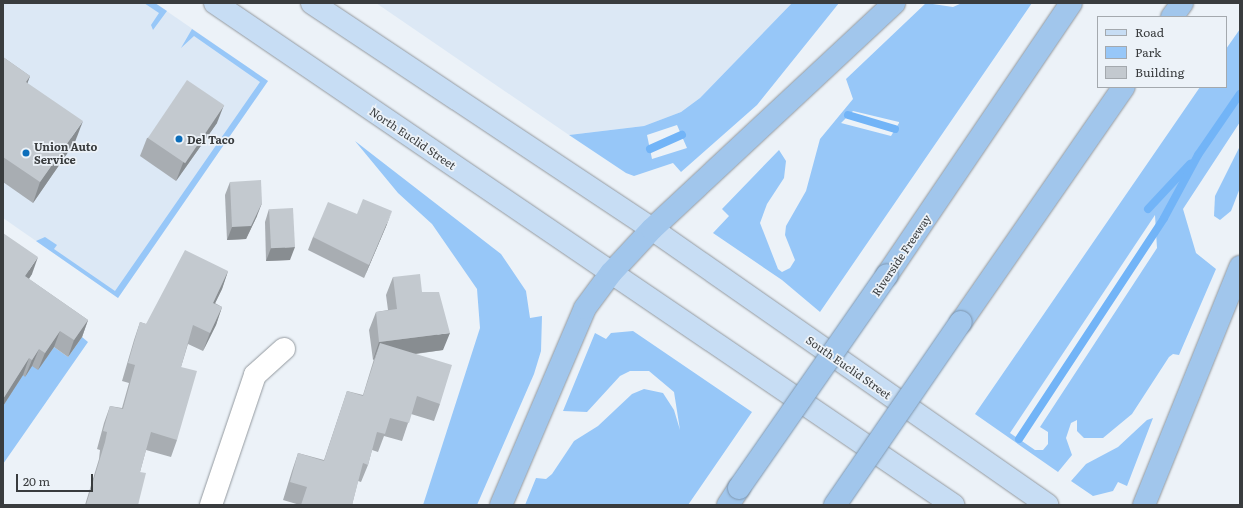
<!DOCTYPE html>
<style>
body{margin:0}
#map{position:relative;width:1243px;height:508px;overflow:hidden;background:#ecf2f8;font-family:Literata,serif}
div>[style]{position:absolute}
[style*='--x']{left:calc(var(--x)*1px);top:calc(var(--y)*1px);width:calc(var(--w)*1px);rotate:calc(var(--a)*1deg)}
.built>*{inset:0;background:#dce8f5}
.green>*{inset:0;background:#97c7f8}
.stream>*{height:8px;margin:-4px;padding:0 4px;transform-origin:4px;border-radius:4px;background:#72b4f7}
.roads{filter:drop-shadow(0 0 1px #93999f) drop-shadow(0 0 1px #93999f)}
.minor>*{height:22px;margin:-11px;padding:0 11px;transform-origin:11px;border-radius:11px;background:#fff}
.primary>*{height:22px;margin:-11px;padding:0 11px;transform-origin:11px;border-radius:11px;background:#c7ddf4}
.motorway>*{height:22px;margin:-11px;padding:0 11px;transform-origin:11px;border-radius:11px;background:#a1c6ec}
.bridges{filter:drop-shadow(0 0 1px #7d96af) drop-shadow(0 0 1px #7d96af)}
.motorway-bridge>*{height:22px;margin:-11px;padding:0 11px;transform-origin:11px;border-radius:11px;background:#a1c6ec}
.wall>*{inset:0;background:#a8adb2}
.shaded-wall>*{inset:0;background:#888d91}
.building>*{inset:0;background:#c3c9cf;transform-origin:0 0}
.dots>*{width:11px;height:11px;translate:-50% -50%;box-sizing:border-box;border:2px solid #ecf2f8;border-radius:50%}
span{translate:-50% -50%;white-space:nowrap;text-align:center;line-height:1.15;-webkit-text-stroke:3.5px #ecf2f8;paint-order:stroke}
.street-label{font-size:11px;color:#393c3e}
.poi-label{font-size:11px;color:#393c3e;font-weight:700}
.left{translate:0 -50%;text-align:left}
.frame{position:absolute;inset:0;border:4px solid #393c3e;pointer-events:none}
.legend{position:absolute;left:1097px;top:16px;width:130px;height:72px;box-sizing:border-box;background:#ecf2f8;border:1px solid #a4a9ae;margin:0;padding:5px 7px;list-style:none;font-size:12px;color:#393c3e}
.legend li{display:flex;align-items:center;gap:8px;height:20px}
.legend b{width:20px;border:1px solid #a4a9ae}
.scale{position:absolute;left:16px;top:474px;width:77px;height:18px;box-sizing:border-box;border:2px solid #393c3e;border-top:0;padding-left:5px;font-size:12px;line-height:14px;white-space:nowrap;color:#393c3e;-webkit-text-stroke:3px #ecf2f8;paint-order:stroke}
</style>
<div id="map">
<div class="built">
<div style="clip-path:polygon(3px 3px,155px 3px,268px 81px,118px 298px,3px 218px)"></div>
<div style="clip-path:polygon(376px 3px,792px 3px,700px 98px,681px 112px,644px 126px,569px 135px)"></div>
</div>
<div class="green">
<div style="clip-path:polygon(144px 3px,155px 3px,167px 11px,153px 30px,151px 25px,159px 13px)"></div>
<div style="clip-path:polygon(evenodd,792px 3px,839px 3px,757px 105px,681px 172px,673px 163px,634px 176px,626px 173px,569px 135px,644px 126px,681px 112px,700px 98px,792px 3px,677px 125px,687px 148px,652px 159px,647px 135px,677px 125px)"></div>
<div style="clip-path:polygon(evenodd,926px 3px,953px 7px,962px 3px,1032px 3px,820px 312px,782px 280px,713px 233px,729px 216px,722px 209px,779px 150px,786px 161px,784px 178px,767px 204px,760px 223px,778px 269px,782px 272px,790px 268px,795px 260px,785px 235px,786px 226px,806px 191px,820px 139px,853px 99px,846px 79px,926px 3px,853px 111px,899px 122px,899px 123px,891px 136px,841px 123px,853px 111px)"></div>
<div style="clip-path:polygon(192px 29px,268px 81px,118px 298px,36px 241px,45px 237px,57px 245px,54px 249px,115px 291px,260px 82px,194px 36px,181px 48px)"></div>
<div style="clip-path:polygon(evenodd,1240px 29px,1240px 122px,1183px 209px,1196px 253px,1216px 269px,1179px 355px,1173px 354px,1169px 357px,1132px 414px,1103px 438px,1084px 438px,1077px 431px,1077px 420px,1071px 423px,1066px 438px,1072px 455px,1058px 472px,975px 414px,1200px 87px,1226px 87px,1226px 49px,1240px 29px,1155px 215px,1157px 248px,1040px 427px,1048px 432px,1048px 444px,1043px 450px,1035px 450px,1010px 433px,1155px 215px)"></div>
<div style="clip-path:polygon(355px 141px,501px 254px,526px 291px,530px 318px,542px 316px,541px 351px,534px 374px,477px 505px,423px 505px,480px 328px,477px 289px,432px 224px,398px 193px)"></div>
<div style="clip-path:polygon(1240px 146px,1240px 188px,1231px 211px,1220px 220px,1214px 216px,1215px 196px)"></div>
<div style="clip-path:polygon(3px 316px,49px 354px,54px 347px,68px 357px,82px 337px,88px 342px,3px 464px)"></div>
<div style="clip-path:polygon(633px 331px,752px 412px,688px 505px,525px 505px,536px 478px,546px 479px,552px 474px,574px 441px,598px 426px,632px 394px,644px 389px,663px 393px,674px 410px,680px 430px,674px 392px,649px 371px,630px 371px,620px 376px,587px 412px,563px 411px,595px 333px,606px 339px,611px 333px)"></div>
<div style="clip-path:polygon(1153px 418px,1127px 486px,1118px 482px,1113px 491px,1093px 496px,1071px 481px,1086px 464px,1118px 447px,1147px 420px)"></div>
</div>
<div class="stream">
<div style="--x:848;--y:115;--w:49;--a:16.6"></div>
<div style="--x:650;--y:149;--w:35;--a:-24"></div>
<div style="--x:1148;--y:209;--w:62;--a:-47"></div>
<div style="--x:1019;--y:439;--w:264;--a:-56.7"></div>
<div style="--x:1164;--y:218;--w:72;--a:-61.6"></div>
<div style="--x:1198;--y:155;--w:74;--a:-55.5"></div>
</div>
<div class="roads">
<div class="minor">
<div style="--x:211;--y:505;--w:137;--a:-71.3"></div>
<div style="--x:255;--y:375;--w:39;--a:-42"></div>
</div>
<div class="primary">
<div style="--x:215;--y:3;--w:893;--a:34.22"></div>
<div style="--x:312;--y:3;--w:408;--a:33.6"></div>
<div style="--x:652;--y:229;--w:482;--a:34.9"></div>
</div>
<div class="motorway">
<div style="--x:1172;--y:17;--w:17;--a:-54"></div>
<div style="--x:887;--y:275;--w:328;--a:-55.9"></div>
<div style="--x:961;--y:322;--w:286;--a:-55.3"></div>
<div style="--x:501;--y:505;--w:214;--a:-66.9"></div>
<div style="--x:585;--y:308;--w:44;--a:-53.4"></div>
<div style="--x:611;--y:273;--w:60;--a:-47"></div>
<div style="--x:652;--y:229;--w:331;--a:-43"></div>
<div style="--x:728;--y:505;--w:20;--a:-57"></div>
<div style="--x:1144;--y:505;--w:257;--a:-68"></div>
</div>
</div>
<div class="bridges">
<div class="motorway-bridge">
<div style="--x:739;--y:488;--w:259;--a:-55.2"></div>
<div style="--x:835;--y:505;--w:222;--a:-55.5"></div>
</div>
</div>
<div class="wall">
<div style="clip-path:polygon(3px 57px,30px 76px,27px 83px,75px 142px,33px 203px,3px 182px)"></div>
<div style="clip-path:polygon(217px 123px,176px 181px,140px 156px,147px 138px)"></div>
<div style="clip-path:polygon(230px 182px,257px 216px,246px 239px,227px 240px,225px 195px)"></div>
<div style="clip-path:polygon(269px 209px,290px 260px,266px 261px,265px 222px)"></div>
<div style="clip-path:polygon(357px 214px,387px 224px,364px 278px,308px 250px,313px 237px)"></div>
<div style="clip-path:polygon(3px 233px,32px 274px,29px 279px,88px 320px,82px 337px,68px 357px,54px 347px,38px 370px,32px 366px,25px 377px,23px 375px,3px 406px)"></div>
<div style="clip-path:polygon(228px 271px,222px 289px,215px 303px,222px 307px,216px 325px,203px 351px,188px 344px,181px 367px,177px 440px,171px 457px,146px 450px,140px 472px,138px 505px,85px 505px,99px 459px,100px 450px,97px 449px,104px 423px,110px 406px,122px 408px,129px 383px,122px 381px,134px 340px,140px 322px,146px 324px)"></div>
<div style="clip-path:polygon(393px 277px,422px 292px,443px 350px,416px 354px,440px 404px,434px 421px,411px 414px,402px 441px,384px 436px,378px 452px,372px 450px,368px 465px,361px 482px,358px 481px,352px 505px,300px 505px,283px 500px,292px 471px,298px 453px,324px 460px,347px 391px,363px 395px,374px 359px,373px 360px,369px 330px,376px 312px,388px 310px,386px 295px)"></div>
</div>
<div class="shaded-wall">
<div style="clip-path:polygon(30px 76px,23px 96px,26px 82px)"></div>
<div style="clip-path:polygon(224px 105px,217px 123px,176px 181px,183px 163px)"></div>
<div style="clip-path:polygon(83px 121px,75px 142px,33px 203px,40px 182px)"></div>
<div style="clip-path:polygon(262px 203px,257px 216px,246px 239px,227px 240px,232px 227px)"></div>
<div style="clip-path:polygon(392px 211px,387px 224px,364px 278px,369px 265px)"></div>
<div style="clip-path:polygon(295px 247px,290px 260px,266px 261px,271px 248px)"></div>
<div style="clip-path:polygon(38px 257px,32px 274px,19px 293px,25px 276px)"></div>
<div style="clip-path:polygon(228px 271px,222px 289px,207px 320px,213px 303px)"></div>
<div style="clip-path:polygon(222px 307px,216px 325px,203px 351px,210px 333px)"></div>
<div style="clip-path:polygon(88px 320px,82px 337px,68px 357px,74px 340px)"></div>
<div style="clip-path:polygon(60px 331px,54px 347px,38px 370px,45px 353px)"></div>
<div style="clip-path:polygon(450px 333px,443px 350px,375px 359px,380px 343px,374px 359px,373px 360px,379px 342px)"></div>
<div style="clip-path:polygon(39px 349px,32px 366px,25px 377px,32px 360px)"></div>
<div style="clip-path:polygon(29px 358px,23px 375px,3px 406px,3px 399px)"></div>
</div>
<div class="building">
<div style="clip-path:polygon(3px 57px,30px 76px,26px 82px,83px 121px,40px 182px,3px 157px)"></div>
<div style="left:187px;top:80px;width:45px;height:70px;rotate:34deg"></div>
<div style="clip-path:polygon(261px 180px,262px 203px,251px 226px,232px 227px,230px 182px)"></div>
<div style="clip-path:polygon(363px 199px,392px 211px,369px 265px,313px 237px,328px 202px,357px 214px)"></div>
<div style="left:293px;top:208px;width:39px;height:24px;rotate:87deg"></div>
<div style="clip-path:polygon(3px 233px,38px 257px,25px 276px,88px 320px,74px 340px,60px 331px,45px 353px,39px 349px,32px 360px,29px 358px,3px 399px)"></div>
<div style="clip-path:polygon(185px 250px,228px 271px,213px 303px,222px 307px,210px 333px,193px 325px,181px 367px,197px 371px,177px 440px,151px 432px,140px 472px,146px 473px,138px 505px,86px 505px,105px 442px,107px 432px,103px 431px,110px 406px,123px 409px,135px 365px,128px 363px,140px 322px,146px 324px)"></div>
<div style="clip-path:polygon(420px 274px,422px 292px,439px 292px,450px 333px,379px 342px,376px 312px,397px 309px,393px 277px)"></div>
<div style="clip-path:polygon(380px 343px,452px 365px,440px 404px,417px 396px,409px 423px,390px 418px,385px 434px,377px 432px,368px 465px,363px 463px,352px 505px,301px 505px,307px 487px,290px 482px,298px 453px,324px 461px,347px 391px,363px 396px)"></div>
</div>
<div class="dots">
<div style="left:179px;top:139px;background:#0c6ebb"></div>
<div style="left:26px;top:153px;background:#0c6ebb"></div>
</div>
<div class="street-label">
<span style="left:413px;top:138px;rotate:34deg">North Euclid Street</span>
<span style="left:901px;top:255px;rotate:-56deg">Riverside Freeway</span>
<span style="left:849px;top:367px;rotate:35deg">South Euclid Street</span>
</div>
<div class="poi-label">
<span class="left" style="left:187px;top:139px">Del Taco</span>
<span class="left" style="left:34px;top:153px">Union Auto<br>Service</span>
</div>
<div class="frame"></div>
<ul class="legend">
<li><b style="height:5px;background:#c7ddf4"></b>Road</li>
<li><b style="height:11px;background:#97c7f8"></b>Park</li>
<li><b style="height:11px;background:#c3c9cf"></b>Building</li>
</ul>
<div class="scale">20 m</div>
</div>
